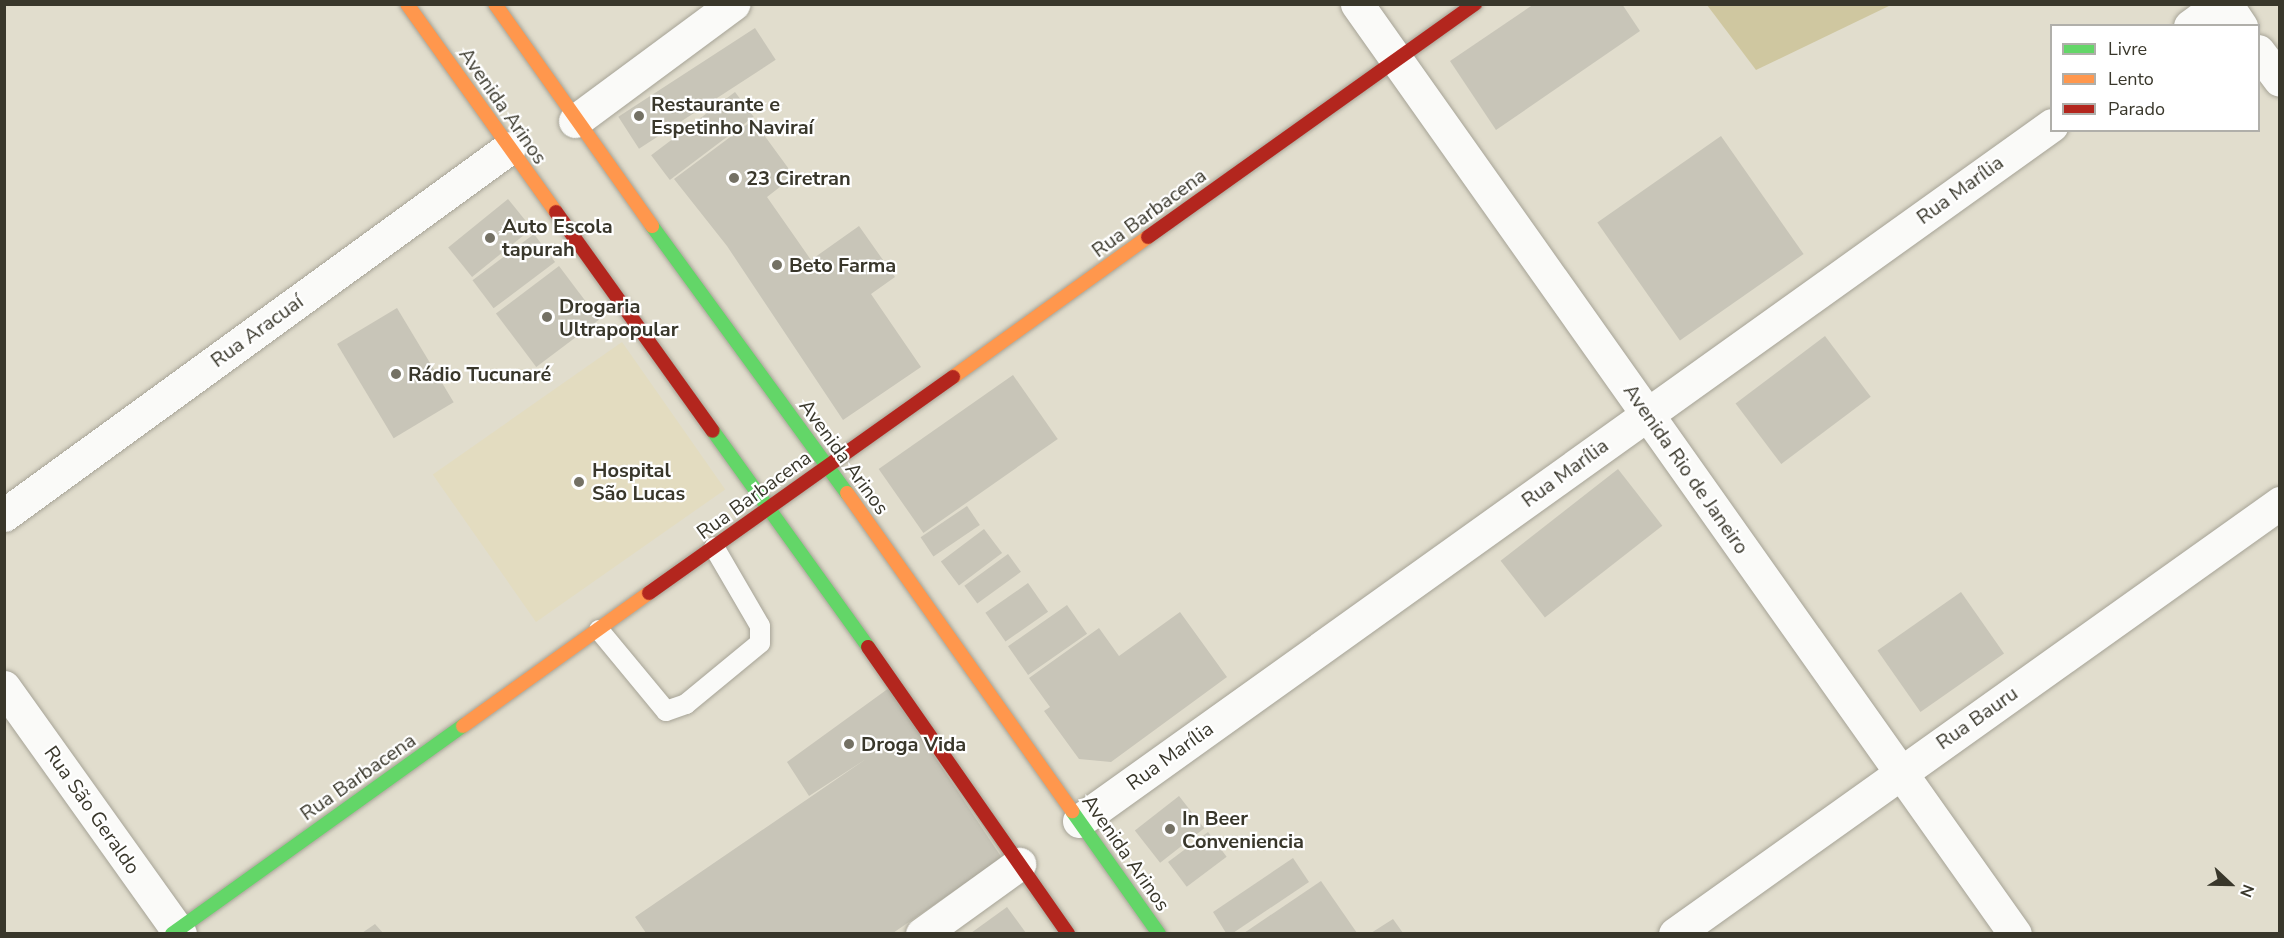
<!DOCTYPE html>
<meta charset="utf-8">
<style>
body{margin:0}
#map{position:relative;width:2284px;height:938px;overflow:hidden;background:#e1ddcd;font-family:"Nunito Sans",sans-serif}
div>[style]{position:absolute}
[style*='--x']{left:calc(var(--x)*1px);top:calc(var(--y)*1px);width:calc(var(--w)*1px);rotate:calc(var(--a)*1deg)}
.built>*{inset:0;background:#e3dcc0;transform-origin:0 0}
.green>*{inset:0;background:#cfc7a0}
.building>*{inset:0;background:#c8c5b8;transform-origin:0 0}
.roads{filter:drop-shadow(0 0 2px #a6a396) drop-shadow(0 0 2px #a6a396)}
.lane>*{height:20px;margin:-10px;padding:0 10px;transform-origin:10px;border-radius:10px;background:#fafaf8}
.street>*{height:33px;margin:-16.5px;padding:0 16.5px;transform-origin:16.5px;border-radius:16.5px;background:#fafaf8}
.fast>*{height:14px;margin:-7px;padding:0 7px;transform-origin:7px;border-radius:7px;background:#63d668}
.slow>*{height:14px;margin:-7px;padding:0 7px;transform-origin:7px;border-radius:7px;background:#ff974d}
.jam>*{height:14px;margin:-7px;padding:0 7px;transform-origin:7px;border-radius:7px;background:#b3261e}
.dots>*{width:16px;height:16px;translate:-50% -50%;box-sizing:border-box;border:3px solid #fff;border-radius:50%}
span{translate:-50% -50%;white-space:nowrap;text-align:center;line-height:1.15;-webkit-text-stroke:4.5px #fff;paint-order:stroke}
.poi-label{font-size:20px;color:#39372b;font-weight:700}
.left{translate:0 -50%;text-align:left}
.street-label{font-size:20px;color:#39372b}
.frame{position:absolute;inset:0;border:6px solid #39372b;pointer-events:none}
.legend{position:absolute;left:2050px;top:24px;width:210px;height:108px;box-sizing:border-box;background:#fff;border:2px solid #b0afaa;margin:0;padding:8px 10px;list-style:none;font-size:18px;color:#39372b}
.legend li{display:flex;align-items:center;gap:12px;height:30px}
.legend b{width:30px;border:2px solid #b0afaa}
.north{position:absolute;left:2200px;top:854px;width:60px;height:60px;-webkit-text-stroke:4px #fff;paint-order:stroke;rotate:112deg;font-size:16px;font-weight:700;line-height:24px;text-align:center;color:#39372b}
.north::after{content:'';display:block;margin:auto;width:21px;height:27px;background:#39372b;clip-path:polygon(50% 0,100% 100%,50% 72%,0 100%)}
</style>
<div id="map">
<div class="built">
<div style="left:622px;top:342px;width:180px;height:231px;rotate:55deg"></div>
</div>
<div class="green">
<div style="clip-path:polygon(1707px 5px,1891px 5px,1756px 70px)"></div>
</div>
<div class="building">
<div style="clip-path:polygon(1534px 4px,1622px 4px,1640px 31px,1496px 130px,1450px 61px)"></div>
<div style="left:755px;top:28px;width:38px;height:163px;rotate:57deg"></div>
<div style="left:735px;top:92px;width:31px;height:105px;rotate:53deg"></div>
<div style="clip-path:polygon(753px 120px,794px 176px,767px 197px,811px 260px,859px 226px,895px 277px,871px 294px,921px 367px,843px 420px,727px 246px,674px 179px)"></div>
<div style="left:1721px;top:136px;width:144px;height:151px;rotate:55deg"></div>
<div style="left:508px;top:199px;width:38px;height:77px;rotate:51deg"></div>
<div style="left:534px;top:234px;width:35px;height:77px;rotate:53deg"></div>
<div style="left:559px;top:266px;width:67px;height:79px;rotate:53deg"></div>
<div style="left:397px;top:308px;width:110px;height:70px;rotate:59deg"></div>
<div style="left:1825px;top:336px;width:76px;height:112px;rotate:53deg"></div>
<div style="left:1013px;top:375px;width:78px;height:164px;rotate:55deg"></div>
<div style="left:1618px;top:469px;width:72px;height:149px;rotate:52deg"></div>
<div style="left:967px;top:506px;width:23px;height:56px;rotate:56deg"></div>
<div style="left:984px;top:529px;width:30px;height:54px;rotate:53deg"></div>
<div style="left:1008px;top:554px;width:22px;height:54px;rotate:54deg"></div>
<div style="left:1028px;top:583px;width:35px;height:52px;rotate:55deg"></div>
<div style="left:1961px;top:592px;width:75px;height:102px;rotate:55deg"></div>
<div style="left:1067px;top:605px;width:35px;height:72px;rotate:55deg"></div>
<div style="clip-path:polygon(1180px 612px,1227px 677px,1111px 762px,1079px 759px,1044px 711px,1050px 707px,1029px 678px,1099px 628px,1119px 656px)"></div>
<div style="clip-path:polygon(889px 688px,1002px 858px,893px 933px,646px 933px,635px 917px,866px 759px,809px 796px,787px 762px)"></div>
<div style="left:1179px;top:796px;width:41px;height:56px;rotate:52deg"></div>
<div style="left:1208px;top:832px;width:31px;height:50px;rotate:53deg"></div>
<div style="clip-path:polygon(1293px 858px,1309px 882px,1233px 933px,1226px 933px,1213px 912px)"></div>
<div style="clip-path:polygon(1321px 881px,1357px 933px,1244px 933px)"></div>
<div style="clip-path:polygon(1007px 907px,1026px 933px,971px 933px)"></div>
<div style="clip-path:polygon(1393px 919px,1403px 933px,1371px 933px)"></div>
<div style="clip-path:polygon(375px 924px,383px 933px,362px 933px)"></div>
</div>
<div class="roads">
<div class="lane">
<div style="--x:599;--y:630;--w:105;--a:50.4"></div>
<div style="--x:666;--y:711;--w:21;--a:-19"></div>
<div style="--x:686;--y:704;--w:96;--a:-39.5"></div>
<div style="--x:760;--y:643;--w:17;--a:-90"></div>
<div style="--x:760;--y:626;--w:91;--a:-120.2"></div>
</div>
<div class="street">
<div style="--x:1357;--y:4;--w:1139;--a:54.72"></div>
<div style="--x:2226;--y:4;--w:27;--a:56"></div>
<div style="--x:2190;--y:26;--w:37;--a:-36"></div>
<div style="--x:2258;--y:51;--w:36;--a:53"></div>
<div style="--x:575;--y:121;--w:197;--a:-36.5"></div>
<div style="--x:4;--y:515;--w:624;--a:-36.01"></div>
<div style="--x:4;--y:687;--w:303;--a:54.5"></div>
<div style="--x:1079;--y:821;--w:1196;--a:-35.58"></div>
<div style="--x:922;--y:934;--w:120;--a:-35.8"></div>
<div style="--x:1675;--y:934;--w:743;--a:-35.47"></div>
</div>
<div class="fast">
<div style="--x:652;--y:226;--w:331;--a:53.9"></div>
<div style="--x:713;--y:431;--w:266;--a:54.3"></div>
<div style="--x:1072;--y:811;--w:151;--a:54.7"></div>
<div style="--x:172;--y:934;--w:358;--a:-35.6"></div>
</div>
<div class="slow">
<div style="--x:407;--y:4;--w:256;--a:54.4"></div>
<div style="--x:495;--y:4;--w:272;--a:54.7"></div>
<div style="--x:953;--y:377;--w:240;--a:-35.7"></div>
<div style="--x:847;--y:493;--w:390;--a:54.7"></div>
<div style="--x:463;--y:726;--w:229;--a:-35.6"></div>
</div>
<div class="jam">
<div style="--x:556;--y:212;--w:269;--a:54.4"></div>
<div style="--x:1148;--y:237;--w:402;--a:-35.5"></div>
<div style="--x:649;--y:593;--w:373;--a:-35.4"></div>
<div style="--x:868;--y:647;--w:350;--a:55.1"></div>
</div>
</div>
<div class="dots">
<div style="left:639px;top:116px;background:#747164"></div>
<div style="left:734px;top:178px;background:#747164"></div>
<div style="left:490px;top:238px;background:#747164"></div>
<div style="left:777px;top:265px;background:#747164"></div>
<div style="left:547px;top:317px;background:#747164"></div>
<div style="left:396px;top:374px;background:#747164"></div>
<div style="left:579px;top:482px;background:#747164"></div>
<div style="left:849px;top:744px;background:#747164"></div>
<div style="left:1170px;top:829px;background:#747164"></div>
</div>
<div class="poi-label">
<span class="left" style="left:651px;top:116px">Restaurante e<br>Espetinho Naviraí</span>
<span class="left" style="left:746px;top:178px">23 Ciretran</span>
<span class="left" style="left:502px;top:238px">Auto Escola<br>tapurah</span>
<span class="left" style="left:789px;top:265px">Beto Farma</span>
<span class="left" style="left:559px;top:318px">Drogaria<br>Ultrapopular</span>
<span class="left" style="left:408px;top:374px">Rádio Tucunaré</span>
<span class="left" style="left:592px;top:482px">Hospital<br>São Lucas</span>
<span class="left" style="left:861px;top:744px">Droga Vida</span>
<span class="left" style="left:1182px;top:830px">In Beer<br>Conveniencia</span>
</div>
<div class="street-label">
<span style="left:503px;top:106px;rotate:55deg">Avenida Arinos</span>
<span style="left:1960px;top:190px;rotate:-36deg">Rua Marília</span>
<span style="left:1149px;top:213px;rotate:-36deg">Rua Barbacena</span>
<span style="left:257px;top:331px;rotate:-36deg">Rua Aracuaí</span>
<span style="left:844px;top:457px;rotate:54deg">Avenida Arinos</span>
<span style="left:1686px;top:469px;rotate:55deg">Avenida Rio de Janeiro</span>
<span style="left:1565px;top:473px;rotate:-36deg">Rua Marília</span>
<span style="left:754px;top:495px;rotate:-36deg">Rua Barbacena</span>
<span style="left:1977px;top:718px;rotate:-35deg">Rua Bauru</span>
<span style="left:1170px;top:756px;rotate:-36deg">Rua Marília</span>
<span style="left:358px;top:777px;rotate:-35deg">Rua Barbacena</span>
<span style="left:92px;top:810px;rotate:55deg">Rua São Geraldo</span>
<span style="left:1126px;top:853px;rotate:55deg">Avenida Arinos</span>
</div>
<div class="frame"></div>
<ul class="legend">
<li><b style="height:8px;background:#63d668"></b>Livre</li>
<li><b style="height:8px;background:#ff974d"></b>Lento</li>
<li><b style="height:8px;background:#b3261e"></b>Parado</li>
</ul>
<div class="north">N</div>
</div>
